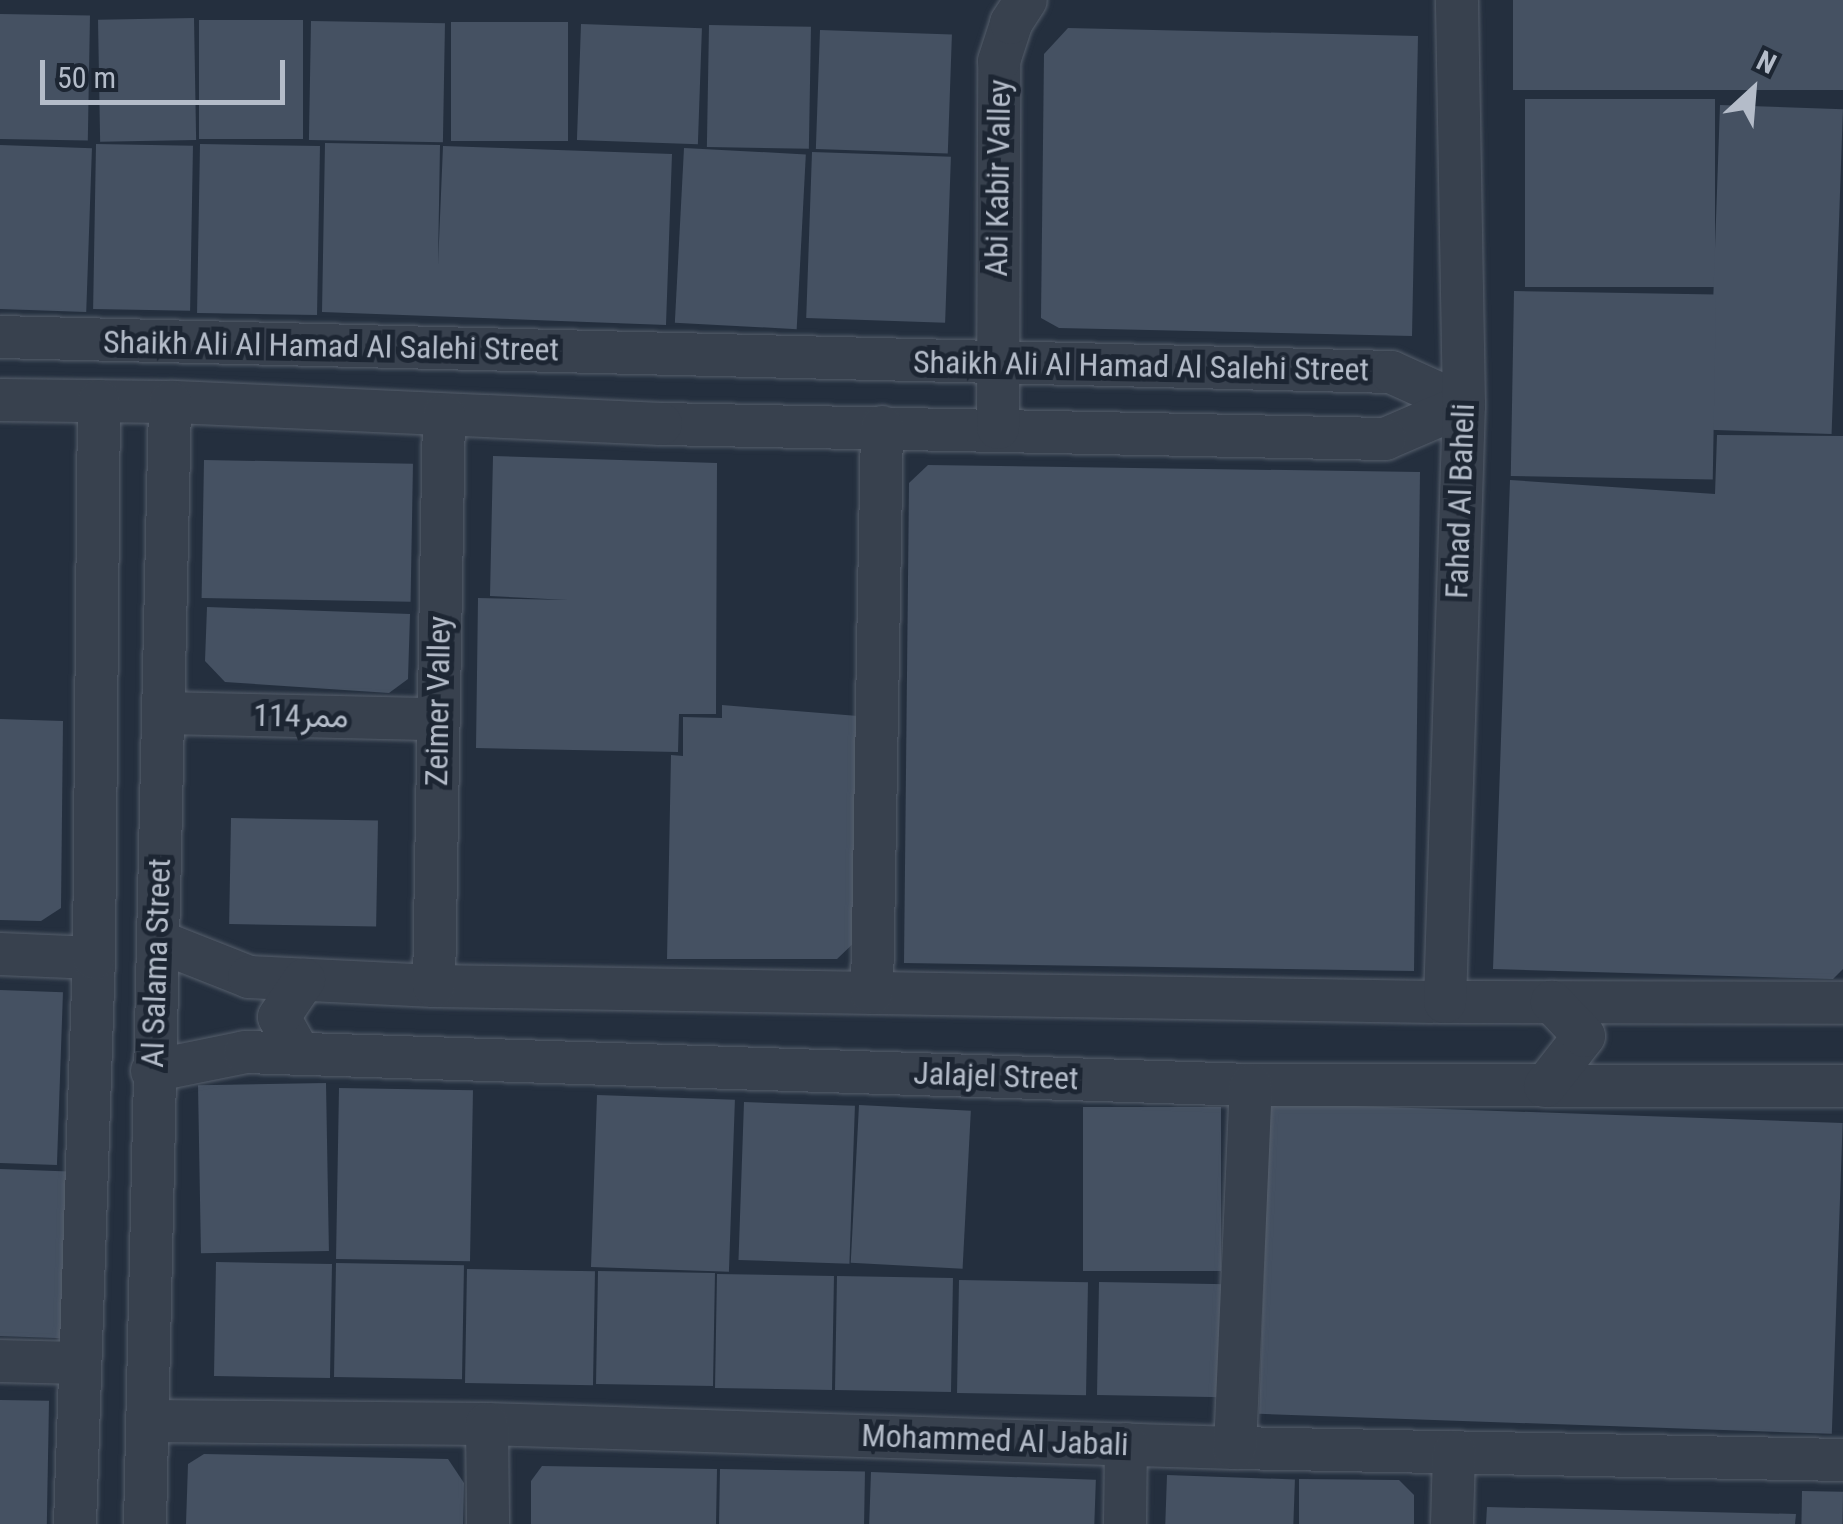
<!DOCTYPE html>
<meta charset="utf-8">
<style>
body{margin:0}
#map{position:relative;width:1843px;height:1524px;overflow:hidden;background:#242f3e;font-family:"Roboto Condensed",Vazirmatn,sans-serif}
div>[style]{position:absolute}
[style*='--x']{left:calc(var(--x)*1px);top:calc(var(--y)*1px);width:calc(var(--w)*1px);rotate:calc(var(--a)*1deg)}
.building>*{inset:0;background:#455162;transform-origin:0 0}
.roads{filter:drop-shadow(0 0 2px #565f6c) drop-shadow(0 0 2px #565f6c)}
.minor>*{height:42px;margin:-21px;padding:0 21px;transform-origin:21px;border-radius:21px;background:#38414e}
span{translate:-50% -50%;white-space:nowrap;text-align:center;line-height:1.15;-webkit-text-stroke:10px #1d2633;paint-order:stroke}
.street-label{font-size:32px;color:#b4bcc9}
.north{position:absolute;left:1703px;top:40px;width:100px;height:100px;-webkit-text-stroke:8px #1d2633;paint-order:stroke;rotate:26deg;font-size:28px;font-weight:700;line-height:40px;text-align:center;color:#b4bcc9}
.north::after{content:'';display:block;margin:auto;width:35px;height:45px;background:#b4bcc9;clip-path:polygon(50% 0,100% 100%,50% 72%,0 100%)}
.scale{position:absolute;left:40px;top:60px;width:245px;height:45px;box-sizing:border-box;border:5px solid #b4bcc9;border-top:0;padding-left:12px;font-size:30px;line-height:35px;white-space:nowrap;color:#b4bcc9;-webkit-text-stroke:8px #1d2633;paint-order:stroke}
</style>
<div id="map">
<div class="building">
<div style="left:1513px;top:0;width:330px;height:90px"></div>
<div style="left:0;top:14px;width:90px;height:125px;rotate:1deg"></div>
<div style="left:194px;top:18px;width:122px;height:96px;rotate:89deg"></div>
<div style="left:199px;top:20px;width:104px;height:119px"></div>
<div style="left:311px;top:21px;width:134px;height:119px;rotate:1deg"></div>
<div style="left:451px;top:22px;width:117px;height:119px"></div>
<div style="left:581px;top:24px;width:121px;height:116px;rotate:2deg"></div>
<div style="left:709px;top:25px;width:102px;height:122px;rotate:1deg"></div>
<div style="clip-path:polygon(1068px 28px,1418px 36px,1412px 336px,1059px 328px,1041px 318px,1044px 54px)"></div>
<div style="left:820px;top:30px;width:132px;height:119px;rotate:2deg"></div>
<div style="left:1525px;top:99px;width:190px;height:188px"></div>
<div style="left:1720px;top:105px;width:123px;height:325px;rotate:2deg"></div>
<div style="clip-path:polygon(325px 143px,440px 145px,438px 265px,443px 146px,672px 154px,666px 325px,322px 312px)"></div>
<div style="left:96px;top:144px;width:97px;height:165px;rotate:1deg"></div>
<div style="left:200px;top:144px;width:120px;height:169px;rotate:1deg"></div>
<div style="left:0;top:145px;width:92px;height:164px;rotate:2deg"></div>
<div style="left:684px;top:148px;width:122px;height:175px;rotate:3deg"></div>
<div style="left:812px;top:152px;width:139px;height:166px;rotate:2deg"></div>
<div style="left:1514px;top:291px;width:202px;height:185px;rotate:1deg"></div>
<div style="clip-path:polygon(1717px 435px,1843px 436px,1843px 969px,1833px 979px,1493px 969px,1510px 480px,1715px 494px)"></div>
<div style="clip-path:polygon(493px 456px,717px 463px,716px 714px,679px 714px,678px 752px,476px 748px,478px 598px,568px 600px,490px 596px)"></div>
<div style="left:204px;top:460px;width:209px;height:138px;rotate:1deg"></div>
<div style="clip-path:polygon(928px 465px,1420px 472px,1414px 971px,904px 963px,909px 483px)"></div>
<div style="clip-path:polygon(207px 607px,410px 614px,408px 679px,389px 693px,225px 682px,205px 661px)"></div>
<div style="clip-path:polygon(722px 705px,858px 716px,858px 939px,837px 959px,667px 959px,671px 755px,683px 756px,683px 717px,722px 718px)"></div>
<div style="clip-path:polygon(0 719px,63px 721px,61px 908px,41px 921px,0 920px)"></div>
<div style="left:231px;top:818px;width:147px;height:106px;rotate:1deg"></div>
<div style="left:0;top:990px;width:63px;height:173px;rotate:2deg"></div>
<div style="left:326px;top:1083px;width:168px;height:128px;rotate:89deg"></div>
<div style="left:339px;top:1088px;width:134px;height:171px;rotate:1deg"></div>
<div style="left:597px;top:1095px;width:138px;height:172px;rotate:2deg"></div>
<div style="left:744px;top:1102px;width:111px;height:158px;rotate:2deg"></div>
<div style="left:1270px;top:1103px;width:573px;height:311px;rotate:2deg"></div>
<div style="left:859px;top:1105px;width:112px;height:158px;rotate:3deg"></div>
<div style="left:1083px;top:1107px;width:138px;height:164px"></div>
<div style="left:0;top:1169px;width:69px;height:167px;rotate:2deg"></div>
<div style="left:216px;top:1262px;width:116px;height:114px;rotate:1deg"></div>
<div style="left:336px;top:1263px;width:128px;height:114px;rotate:1deg"></div>
<div style="left:467px;top:1269px;width:128px;height:114px;rotate:1deg"></div>
<div style="left:598px;top:1271px;width:117px;height:113px;rotate:1deg"></div>
<div style="left:717px;top:1274px;width:117px;height:114px;rotate:1deg"></div>
<div style="left:837px;top:1276px;width:116px;height:114px;rotate:1deg"></div>
<div style="left:959px;top:1280px;width:129px;height:113px;rotate:1deg"></div>
<div style="left:1099px;top:1282px;width:128px;height:113px;rotate:1deg"></div>
<div style="left:0;top:1400px;width:49px;height:124px;rotate:1deg"></div>
<div style="clip-path:polygon(204px 1454px,448px 1459px,464px 1483px,463px 1524px,186px 1524px,188px 1464px)"></div>
<div style="clip-path:polygon(542px 1466px,717px 1469px,716px 1524px,531px 1524px,531px 1481px)"></div>
<div style="left:720px;top:1469px;width:145px;height:55px;rotate:1deg"></div>
<div style="left:871px;top:1472px;width:225px;height:52px;rotate:2deg"></div>
<div style="left:1167px;top:1475px;width:128px;height:49px;rotate:2deg"></div>
<div style="clip-path:polygon(1299px 1479px,1399px 1480px,1414px 1495px,1414px 1524px,1299px 1524px)"></div>
<div style="left:1802px;top:1491px;width:41px;height:33px;rotate:1deg"></div>
<div style="clip-path:polygon(1487px 1507px,1796px 1514px,1795px 1524px,1486px 1524px)"></div>
</div>
<div class="roads">
<div class="minor">
<div style="--x:0;--y:337;--w:1391;--a:1.44"></div>
<div style="--x:1391;--y:372;--w:80;--a:24.3"></div>
<div style="--x:1464;--y:405;--w:86;--a:156.7"></div>
<div style="--x:1385;--y:439;--w:724;--a:-178.81"></div>
<div style="--x:661;--y:424;--w:491;--a:-177.4"></div>
<div style="--x:170;--y:402;--w:170;--a:-179.3"></div>
<div style="--x:998;--y:428;--w:367;--a:-89.8"></div>
<div style="--x:999;--y:61;--w:40;--a:-72"></div>
<div style="--x:1011;--y:23;--w:27;--a:-57"></div>
<div style="--x:164;--y:713;--w:273;--a:1.3"></div>
<div style="--x:158;--y:941;--w:98;--a:21.6"></div>
<div style="--x:249;--y:977;--w:185;--a:2.8"></div>
<div style="--x:434;--y:986;--w:1011;--a:0.91"></div>
<div style="--x:1445;--y:1002;--w:398;--a:0.1"></div>
<div style="--x:0;--y:954;--w:94;--a:2.4"></div>
<div style="--x:434;--y:986;--w:571;--a:-89"></div>
<div style="--x:872;--y:993;--w:566;--a:-88.99"></div>
<div style="--x:1445;--y:1002;--w:597;--a:-88.18"></div>
<div style="--x:1464;--y:405;--w:405;--a:-91"></div>
<div style="--x:299;--y:1053;--w:41;--a:-119.1"></div>
<div style="--x:279;--y:1017;--w:45;--a:-56"></div>
<div style="--x:152;--y:1071;--w:95;--a:-11.5"></div>
<div style="--x:245;--y:1052;--w:1007;--a:1.88"></div>
<div style="--x:1251;--y:1085;--w:592;--a:0.1"></div>
<div style="--x:1545;--y:1086;--w:63;--a:-52"></div>
<div style="--x:1584;--y:1036;--w:47;--a:-133.3"></div>
<div style="--x:0;--y:1361;--w:78;--a:1.5"></div>
<div style="--x:147;--y:1421;--w:340;--a:0.5"></div>
<div style="--x:487;--y:1424;--w:748;--a:1.84"></div>
<div style="--x:1235;--y:1448;--w:608;--a:1.13"></div>
<div style="--x:487;--y:1424;--w:100;--a:89.4"></div>
<div style="--x:1235;--y:1448;--w:363;--a:-87.5"></div>
<div style="--x:75;--y:1524;--w:566;--a:-88.08"></div>
<div style="--x:94;--y:958;--w:557;--a:-89.49"></div>
<div style="--x:145;--y:1524;--w:1122;--a:-88.72"></div>
<div style="--x:1125;--y:1524;--w:80;--a:-89.3"></div>
<div style="--x:1452;--y:1524;--w:72;--a:-88.4"></div>
</div>
</div>
<div class="street-label">
<span style="left:998px;top:178px;rotate:-89deg">Abi Kabir Valley</span>
<span style="left:331px;top:346px;rotate:1deg">Shaikh Ali Al Hamad Al Salehi Street</span>
<span style="left:1141px;top:366px;rotate:1deg">Shaikh Ali Al Hamad Al Salehi Street</span>
<span style="left:1460px;top:501px;rotate:-88deg">Fahad Al Baheli</span>
<span style="left:438px;top:701px;rotate:-89deg">Zeimer Valley</span>
<span style="left:301px;top:716px;rotate:1deg">ممر114</span>
<span style="left:156px;top:963px;rotate:-88deg">Al Salama Street</span>
<span style="left:996px;top:1076px;rotate:2deg">Jalajel Street</span>
<span style="left:995px;top:1440px;rotate:2deg">Mohammed Al Jabali</span>
</div>
<div class="north">N</div>
<div class="scale">50 m</div>
</div>
